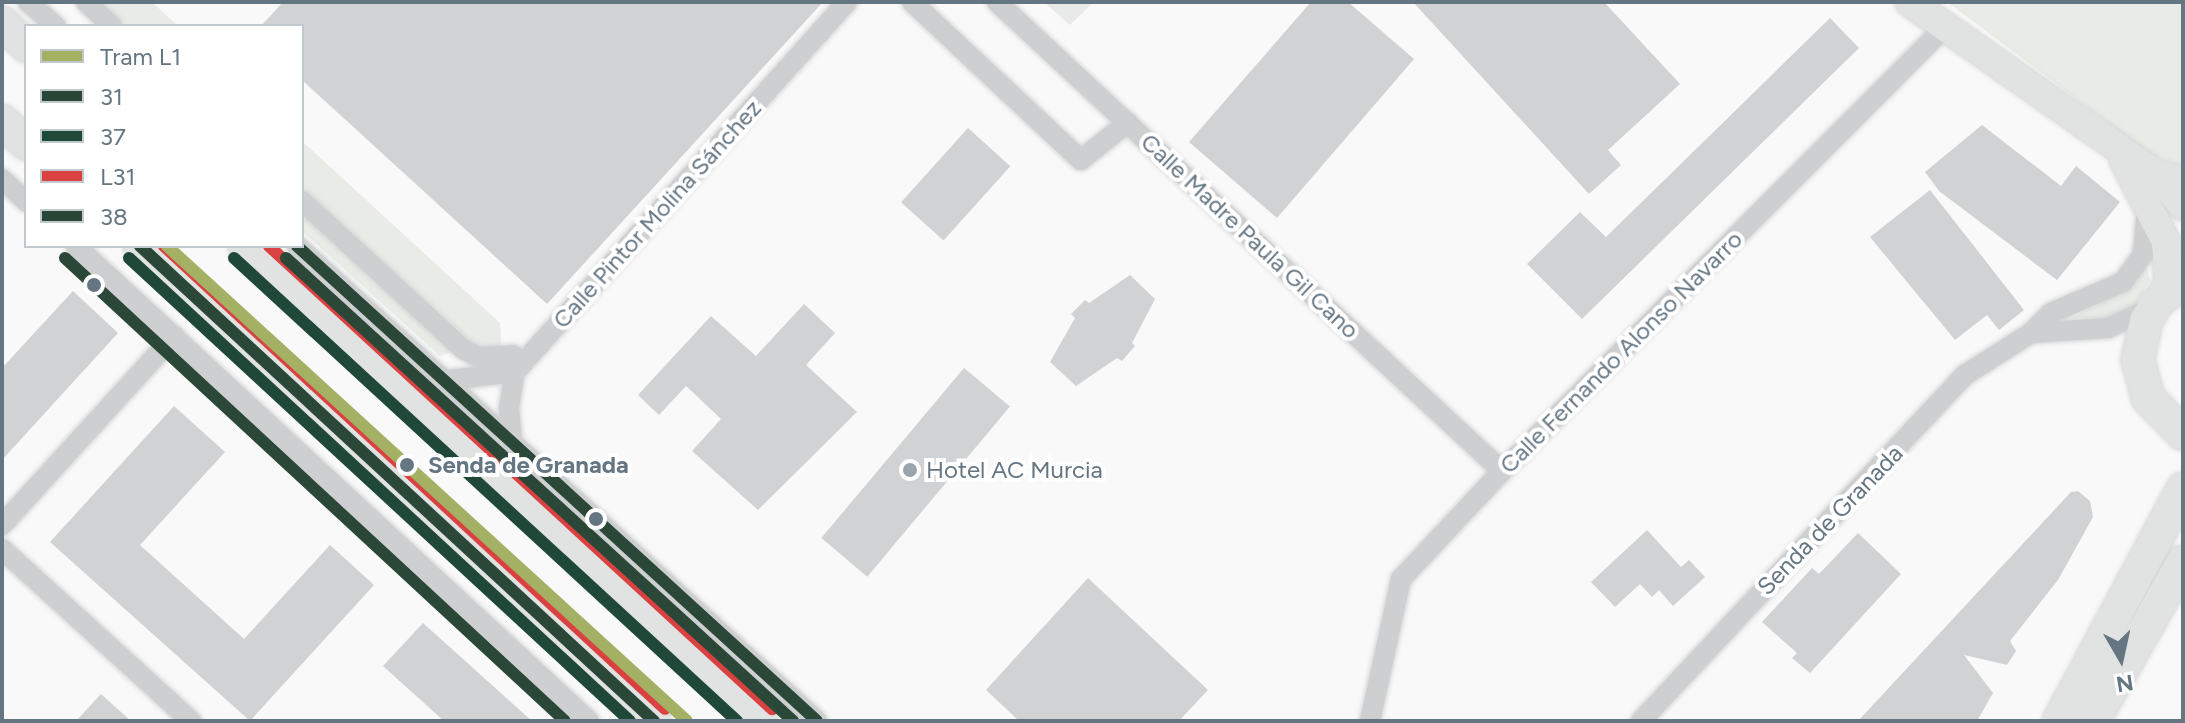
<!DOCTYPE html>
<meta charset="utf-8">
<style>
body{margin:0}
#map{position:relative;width:2185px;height:723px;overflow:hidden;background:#f9f9f9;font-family:Figtree,sans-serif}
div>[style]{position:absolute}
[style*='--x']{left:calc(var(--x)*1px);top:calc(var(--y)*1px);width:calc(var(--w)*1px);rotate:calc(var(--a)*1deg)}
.built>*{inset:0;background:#e8e9e9}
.green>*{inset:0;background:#e8ebe6}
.building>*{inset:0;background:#d0d2d3;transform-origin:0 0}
.roads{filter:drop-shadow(0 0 2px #d5d6d7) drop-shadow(0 0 2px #d5d6d7)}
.street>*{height:20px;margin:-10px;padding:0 10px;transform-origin:10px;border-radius:10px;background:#cecfd0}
.secondary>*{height:28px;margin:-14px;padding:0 14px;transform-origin:14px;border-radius:14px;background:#e1e2e2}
.primary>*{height:32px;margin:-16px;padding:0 16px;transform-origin:16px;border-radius:16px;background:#e1e2e2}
.bus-1>*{height:12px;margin:-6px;padding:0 6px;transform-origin:6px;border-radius:6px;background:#2a4738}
.bus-2>*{height:12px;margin:-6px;padding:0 6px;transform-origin:6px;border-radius:6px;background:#204838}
.bus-3>*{height:12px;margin:-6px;padding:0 6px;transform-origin:6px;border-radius:6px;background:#da4241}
.bus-4>*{height:12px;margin:-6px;padding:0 6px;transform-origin:6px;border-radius:6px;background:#2a4738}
.tram-1>*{height:12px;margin:-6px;padding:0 6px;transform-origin:6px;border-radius:6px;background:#a4b063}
.dots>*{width:22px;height:22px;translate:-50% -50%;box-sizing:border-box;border:4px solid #fff;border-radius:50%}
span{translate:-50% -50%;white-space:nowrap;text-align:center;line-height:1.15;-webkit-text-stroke:8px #fff;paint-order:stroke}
.street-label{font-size:24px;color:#657683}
.stop-label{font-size:24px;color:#657683;font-weight:700}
.left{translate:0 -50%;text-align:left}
.poi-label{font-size:24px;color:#657683}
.frame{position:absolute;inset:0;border:4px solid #657683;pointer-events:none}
.legend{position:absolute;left:24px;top:24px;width:280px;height:224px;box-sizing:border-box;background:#fff;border:2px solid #c1c8cd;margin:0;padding:10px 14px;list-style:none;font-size:24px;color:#657683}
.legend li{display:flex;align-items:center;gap:16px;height:40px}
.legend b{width:40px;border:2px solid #c1c8cd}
.north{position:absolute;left:2081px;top:619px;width:80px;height:80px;-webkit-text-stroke:6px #fff;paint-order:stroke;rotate:171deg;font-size:22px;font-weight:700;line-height:32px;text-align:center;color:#657683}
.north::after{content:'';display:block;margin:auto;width:28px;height:36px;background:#657683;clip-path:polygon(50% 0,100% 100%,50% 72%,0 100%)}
</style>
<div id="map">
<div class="built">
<div style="clip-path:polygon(1044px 2px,1094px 2px,1070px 25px)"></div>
</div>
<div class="green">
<div style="clip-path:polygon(95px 2px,152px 2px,178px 26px,121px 26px)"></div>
<div style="clip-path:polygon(1947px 2px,2183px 2px,2183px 167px,2150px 154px)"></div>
<div style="clip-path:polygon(302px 141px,500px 323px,501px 346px,482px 351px,302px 189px)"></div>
<div style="clip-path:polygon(302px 212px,452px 352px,440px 356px,302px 231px)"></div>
<div style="clip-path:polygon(2147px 266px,2150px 280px,2133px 309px,2104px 319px,2071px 318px,2132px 287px)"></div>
</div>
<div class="building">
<div style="clip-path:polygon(283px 2px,823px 2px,547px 304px,302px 80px,302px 26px,261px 26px)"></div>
<div style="clip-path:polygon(1311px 2px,1348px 2px,1414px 59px,1277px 218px,1189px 142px)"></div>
<div style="clip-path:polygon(1413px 2px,1604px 2px,1680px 84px,1608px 150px,1621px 165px,1589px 194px)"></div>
<div style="clip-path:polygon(1830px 18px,1859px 48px,1582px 319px,1527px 264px,1580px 212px,1606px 237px)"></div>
<div style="clip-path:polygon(1982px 125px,2061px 186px,2076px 166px,2120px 202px,2057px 280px,1939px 191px,1925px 172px)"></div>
<div style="left:968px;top:128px;width:57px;height:100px;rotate:42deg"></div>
<div style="clip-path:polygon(1930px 190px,2024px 310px,1999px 330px,1987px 315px,1955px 340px,1870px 237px)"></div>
<div style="clip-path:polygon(1130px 275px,1155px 299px,1132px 343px,1135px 346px,1122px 361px,1117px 358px,1076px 386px,1050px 362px,1075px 318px,1071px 314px,1085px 300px,1089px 303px)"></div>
<div style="clip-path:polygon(73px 291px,118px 333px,2px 460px,2px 368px)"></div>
<div style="clip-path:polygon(804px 304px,835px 333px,806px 365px,857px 412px,758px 510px,692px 451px,721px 419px,686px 386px,659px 415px,638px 395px,711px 316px,756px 356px)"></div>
<div style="left:964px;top:368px;width:60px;height:222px;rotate:40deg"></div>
<div style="clip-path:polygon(174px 406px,225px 452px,140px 545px,244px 639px,330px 545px,374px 585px,250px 721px,50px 542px)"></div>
<div style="clip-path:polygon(2078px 491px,2090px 501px,2093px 517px,2058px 580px,2010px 641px,2016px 651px,2007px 665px,1964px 655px,1993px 693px,1977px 721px,1858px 721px,2071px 492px)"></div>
<div style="clip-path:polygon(1647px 530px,1681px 567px,1689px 560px,1705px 577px,1673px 606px,1659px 590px,1652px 597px,1640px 584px,1615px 607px,1591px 582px)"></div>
<div style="clip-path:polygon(1858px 533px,1901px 574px,1810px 673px,1792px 658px,1797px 653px,1762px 622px,1812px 568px,1819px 574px)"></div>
<div style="clip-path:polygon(1088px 578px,1208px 690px,1179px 721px,1019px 721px,986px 690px)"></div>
<div style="clip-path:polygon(423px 623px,532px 721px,444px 721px,383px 666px)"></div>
<div style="clip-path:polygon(101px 694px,131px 721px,76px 721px)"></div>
</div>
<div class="roads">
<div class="street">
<div style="--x:28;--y:2;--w:37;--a:41"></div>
<div style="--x:86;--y:2;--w:35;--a:43"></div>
<div style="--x:912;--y:2;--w:231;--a:43.1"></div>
<div style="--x:1081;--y:160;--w:60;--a:-39"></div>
<div style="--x:997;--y:2;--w:689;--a:42.88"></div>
<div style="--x:2;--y:179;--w:33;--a:43"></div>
<div style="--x:302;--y:201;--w:219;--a:42.6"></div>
<div style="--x:463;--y:349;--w:18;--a:27"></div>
<div style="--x:479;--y:357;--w:34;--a:-3"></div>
<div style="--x:513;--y:355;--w:12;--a:42"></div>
<div style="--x:76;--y:246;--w:699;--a:42.8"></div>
<div style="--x:297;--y:246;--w:704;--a:42.41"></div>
<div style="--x:2031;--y:333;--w:77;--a:-3.7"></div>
<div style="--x:2108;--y:328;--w:50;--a:-25"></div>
<div style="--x:440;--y:381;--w:76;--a:-6.8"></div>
<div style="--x:512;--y:443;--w:35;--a:-95"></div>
<div style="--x:509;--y:408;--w:36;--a:-81"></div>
<div style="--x:515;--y:372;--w:497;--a:-48.1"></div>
<div style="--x:2;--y:525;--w:256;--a:-47.7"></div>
<div style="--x:2;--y:549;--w:256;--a:42.3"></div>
<div style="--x:1370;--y:721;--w:145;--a:-77.7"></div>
<div style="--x:1401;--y:579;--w:148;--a:-46.9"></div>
<div style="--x:1502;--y:471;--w:629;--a:-45.06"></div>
<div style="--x:1641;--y:721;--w:474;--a:-46.9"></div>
<div style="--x:1965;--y:375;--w:78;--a:-32.5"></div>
<div style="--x:2031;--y:333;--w:28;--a:-45"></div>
<div style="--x:2051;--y:313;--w:78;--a:-23.3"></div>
<div style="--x:2123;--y:282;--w:34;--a:-54"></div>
<div style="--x:2143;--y:254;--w:45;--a:-84.9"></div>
</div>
<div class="secondary">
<div style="--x:1910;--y:2;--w:305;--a:35"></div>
<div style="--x:2160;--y:177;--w:37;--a:52"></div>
<div style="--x:2124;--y:160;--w:92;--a:62.9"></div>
<div style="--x:2166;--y:242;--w:39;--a:86"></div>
<div style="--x:2169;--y:281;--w:26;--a:119"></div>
</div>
<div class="primary">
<div style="--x:2;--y:23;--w:33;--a:43"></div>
<div style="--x:2;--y:121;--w:33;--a:43"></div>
<div style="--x:2160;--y:177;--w:24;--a:17"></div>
<div style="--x:140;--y:246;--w:700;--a:42.74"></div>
<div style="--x:245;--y:246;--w:701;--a:42.63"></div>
<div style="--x:2183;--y:281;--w:35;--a:140"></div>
<div style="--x:2156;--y:304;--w:20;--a:120"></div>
<div style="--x:2146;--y:321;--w:40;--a:102"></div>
<div style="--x:2138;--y:360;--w:39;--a:75"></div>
<div style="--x:2148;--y:398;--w:50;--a:45.8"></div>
<div style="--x:2059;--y:721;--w:263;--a:-61.9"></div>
<div style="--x:2093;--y:721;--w:183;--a:-60.5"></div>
</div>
</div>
<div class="bus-1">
<div style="--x:140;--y:246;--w:700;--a:42.74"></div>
<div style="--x:297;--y:246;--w:704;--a:42.41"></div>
</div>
<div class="bus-2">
<div style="--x:129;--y:258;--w:682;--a:42.74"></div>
<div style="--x:234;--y:258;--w:684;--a:42.63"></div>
</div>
<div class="bus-3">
<div style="--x:164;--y:246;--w:682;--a:42.74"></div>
<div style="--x:269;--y:246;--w:684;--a:42.63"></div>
</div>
<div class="bus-4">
<div style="--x:65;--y:258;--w:681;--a:42.8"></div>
<div style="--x:286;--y:258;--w:687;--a:42.4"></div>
</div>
<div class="tram-1">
<div style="--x:167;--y:246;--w:704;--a:42.41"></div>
</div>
<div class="dots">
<div style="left:94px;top:285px;background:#657683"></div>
<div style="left:407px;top:465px;background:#657683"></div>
<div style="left:910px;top:470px;background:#99a4ac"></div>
<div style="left:596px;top:519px;background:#657683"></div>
</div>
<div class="street-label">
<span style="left:657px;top:214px;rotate:-48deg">Calle Pintor Molina Sánchez</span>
<span style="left:1250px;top:236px;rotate:43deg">Calle Madre Paula Gil Cano</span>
<span style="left:1621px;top:352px;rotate:-45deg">Calle Fernando Alonso Navarro</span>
<span style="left:1830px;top:520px;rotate:-46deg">Senda de Granada</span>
</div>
<div class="stop-label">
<span class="left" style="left:428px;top:465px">Senda de Granada</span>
</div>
<div class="poi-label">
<span class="left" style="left:926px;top:470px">Hotel AC Murcia</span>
</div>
<div class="frame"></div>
<ul class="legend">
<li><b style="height:10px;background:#a4b063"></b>Tram L1</li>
<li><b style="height:10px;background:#2a4738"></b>31</li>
<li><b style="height:10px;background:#204838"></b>37</li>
<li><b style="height:10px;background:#da4241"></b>L31</li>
<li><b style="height:10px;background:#2a4738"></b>38</li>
</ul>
<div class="north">N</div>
</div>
